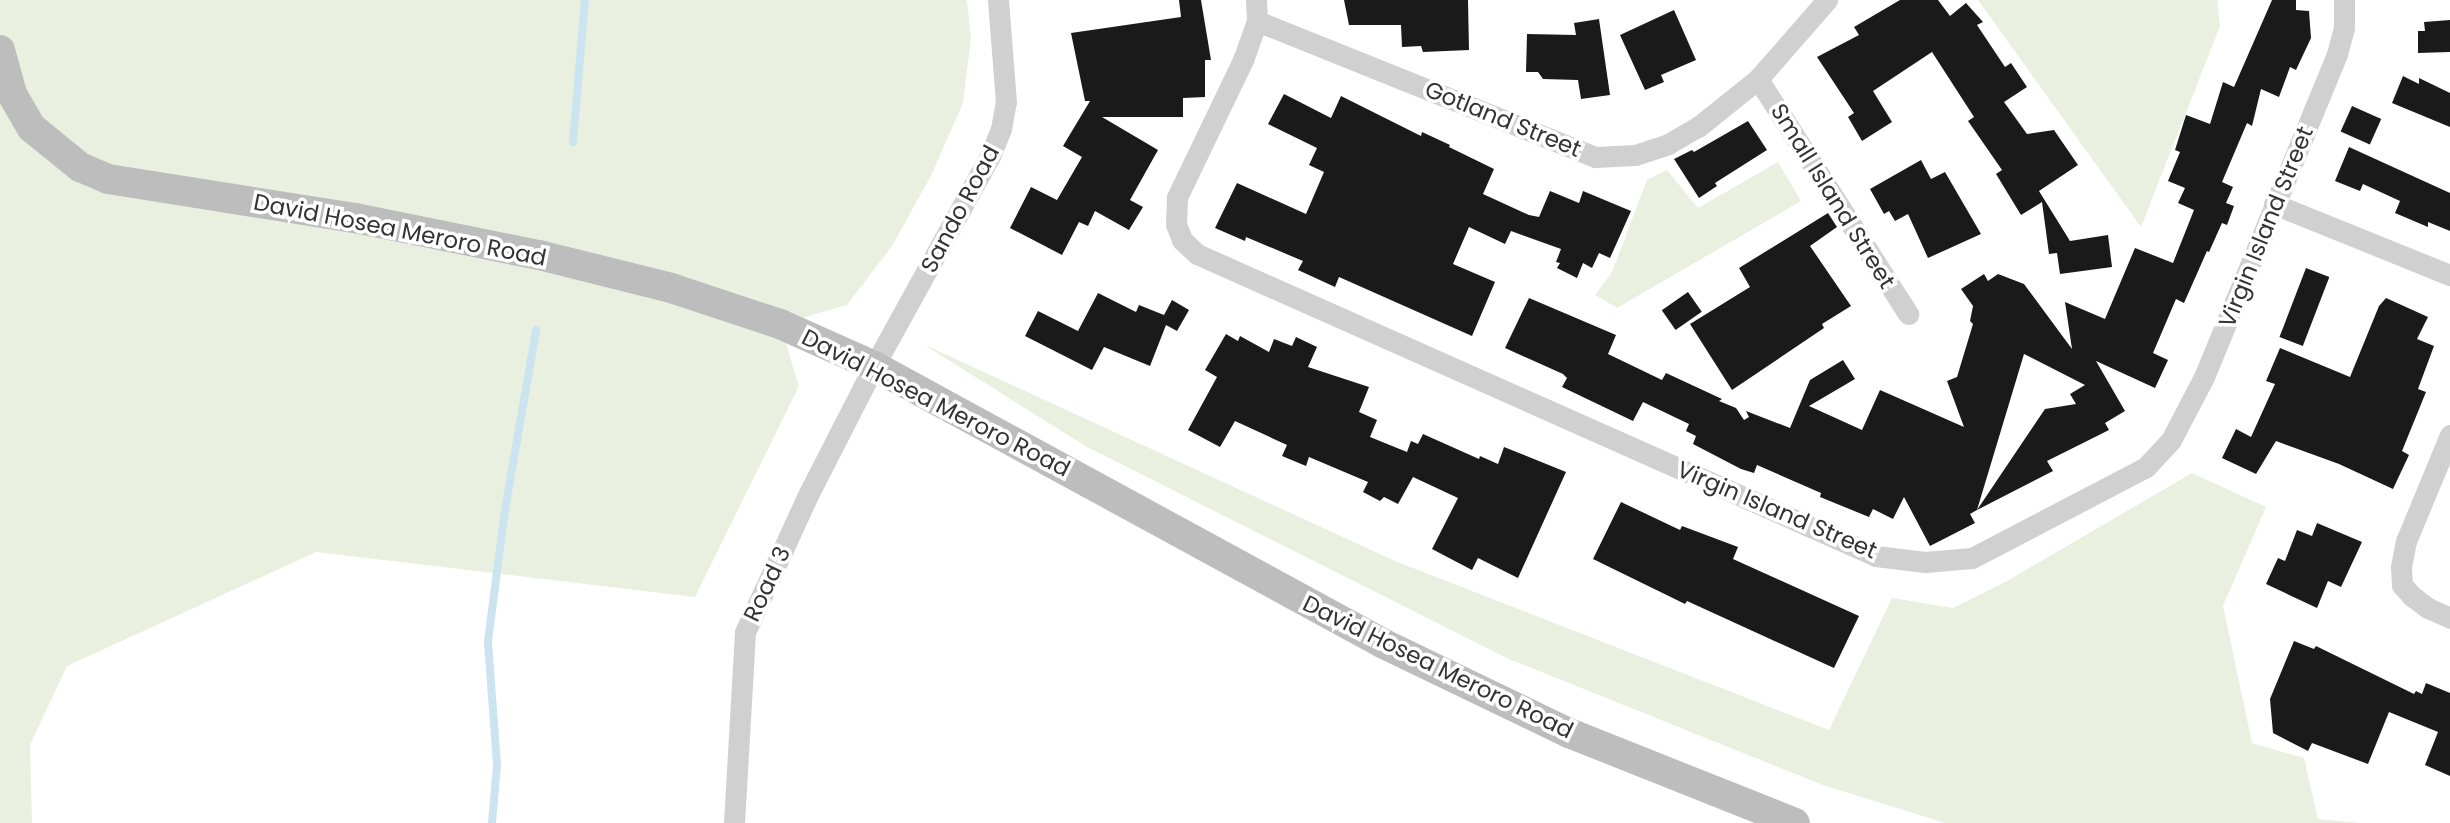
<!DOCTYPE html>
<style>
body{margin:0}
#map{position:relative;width:2450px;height:823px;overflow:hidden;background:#fff;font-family:Poppins,sans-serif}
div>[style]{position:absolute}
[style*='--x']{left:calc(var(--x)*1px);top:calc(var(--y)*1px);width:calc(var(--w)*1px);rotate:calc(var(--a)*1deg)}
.green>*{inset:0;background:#e9f0e0}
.stream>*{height:8px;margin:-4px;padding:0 4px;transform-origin:4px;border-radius:4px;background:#cce3f0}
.building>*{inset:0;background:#1a1a1a;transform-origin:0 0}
.minor>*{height:21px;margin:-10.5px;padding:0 10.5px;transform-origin:10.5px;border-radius:10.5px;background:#d0d0d0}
.secondary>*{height:30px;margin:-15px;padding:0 15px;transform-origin:15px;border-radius:15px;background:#bdbdbd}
span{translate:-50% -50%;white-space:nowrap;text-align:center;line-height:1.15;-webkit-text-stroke:7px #fff;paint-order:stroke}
.street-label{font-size:23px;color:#333}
</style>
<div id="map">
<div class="green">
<div style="clip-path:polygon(0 0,967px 0,971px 39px,963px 103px,931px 176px,892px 246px,847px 305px,780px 324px,799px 386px,695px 597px,316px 552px,67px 666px,30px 745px,32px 823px,0 823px)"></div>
<div style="clip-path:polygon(1978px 0,2217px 0,2220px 26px,2141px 227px)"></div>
<div style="clip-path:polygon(1778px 162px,1801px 201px,1617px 308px,1595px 295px,1612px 272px,1647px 180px,1667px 170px,1698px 208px)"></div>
<div style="clip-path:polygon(923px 344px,1395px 561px,1829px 730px,1892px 598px,1953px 608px,2007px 581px,2192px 473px,2266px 507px,2223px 606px,2252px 743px,2304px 758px,2318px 819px,2360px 823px,1945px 823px,1823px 785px,1509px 659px,1087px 447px)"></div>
</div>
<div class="stream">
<div style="--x:573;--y:142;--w:143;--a:-85.2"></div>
<div style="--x:492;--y:823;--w:58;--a:-85.1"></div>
<div style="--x:497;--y:765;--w:124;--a:-94.2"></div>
<div style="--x:488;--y:641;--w:132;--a:-82.6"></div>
<div style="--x:505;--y:510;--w:183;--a:-80.2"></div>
</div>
<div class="building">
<div style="clip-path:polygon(1179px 0,1201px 0,1211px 60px,1205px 60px,1205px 97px,1183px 98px,1183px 117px,1102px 117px,1158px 150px,1130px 200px,1143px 207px,1129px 230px,1095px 211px,1088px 226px,1079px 222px,1062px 255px,1010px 228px,1031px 187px,1057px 200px,1082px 157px,1063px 146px,1090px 101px,1085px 101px,1071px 33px,1181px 17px)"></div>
<div style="clip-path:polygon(1344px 0,1468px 0,1469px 50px,1423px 52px,1421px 46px,1402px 47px,1401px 25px,1349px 25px)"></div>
<div style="clip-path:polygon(1900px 0,1938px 0,1950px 16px,1966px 3px,1983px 22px,1977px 25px,2005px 67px,2011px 63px,2027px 87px,2004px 102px,2027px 134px,2054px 130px,2078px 165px,2039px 191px,2070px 241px,2108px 235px,2112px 267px,2060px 274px,2057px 253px,2049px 254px,2042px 202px,2021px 215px,1996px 174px,2002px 170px,1968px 121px,1974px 117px,1932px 52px,1873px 91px,1892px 122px,1862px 141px,1848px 117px,1854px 113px,1817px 57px,1859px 35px,1854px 27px)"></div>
<div style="clip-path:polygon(2272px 0,2296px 0,2296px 10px,2309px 11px,2311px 38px,2296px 70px,2290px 67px,2279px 97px,2261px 89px,2252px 126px,2247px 123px,2222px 182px,2233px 187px,2226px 203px,2234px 206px,2227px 225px,2222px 223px,2209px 252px,2207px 251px,2184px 303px,2176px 299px,2153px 353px,2168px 360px,2155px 388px,2096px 361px,2125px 411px,2105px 423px,2109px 430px,2047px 461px,2053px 471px,1977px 510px,2045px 409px,2076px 404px,2070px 394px,2085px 385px,2024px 354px,1977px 510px,1970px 514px,1975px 523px,1930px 546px,1904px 497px,1893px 519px,1873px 509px,1869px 517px,1820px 497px,1821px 493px,1757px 465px,1754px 473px,1741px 469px,1693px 444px,1696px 436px,1686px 431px,1689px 424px,1643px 402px,1633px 421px,1562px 387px,1567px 378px,1563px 374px,1505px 348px,1529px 298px,1616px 335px,1608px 354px,1662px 380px,1666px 373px,1722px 399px,1719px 401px,1736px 408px,1744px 420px,1749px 417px,1746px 411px,1790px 428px,1810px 380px,1843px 360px,1855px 379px,1809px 406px,1862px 430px,1880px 390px,1964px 427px,1947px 381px,1957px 377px,1973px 324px,1970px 321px,1973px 306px,1961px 289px,1984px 274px,1988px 281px,1998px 274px,2024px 284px,2072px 349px,2065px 302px,2105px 319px,2135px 248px,2173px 263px,2194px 210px,2178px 203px,2185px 188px,2168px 181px,2180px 152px,2175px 150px,2186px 115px,2210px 124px,2223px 82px,2234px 87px)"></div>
<div style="clip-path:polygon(1674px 10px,1696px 60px,1661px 75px,1664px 82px,1645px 90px,1620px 35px)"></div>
<div style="clip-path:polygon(1599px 19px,1610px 95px,1581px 99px,1578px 80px,1543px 79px,1538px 72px,1526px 72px,1527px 34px,1576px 35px,1574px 23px)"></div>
<div style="clip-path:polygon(2450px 20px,2450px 52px,2418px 53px,2418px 31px,2425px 31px,2424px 22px)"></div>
<div style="clip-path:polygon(2403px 76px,2419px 84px,2419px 78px,2450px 93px,2450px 127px,2392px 103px)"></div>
<div style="clip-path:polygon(1284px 94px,1331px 118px,1341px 96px,1421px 136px,1422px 132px,1450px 145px,1449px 147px,1494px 169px,1483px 194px,1529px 215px,1539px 217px,1550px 191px,1579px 203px,1583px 191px,1631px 211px,1610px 258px,1599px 253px,1592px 268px,1583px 263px,1577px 278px,1557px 268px,1560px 263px,1556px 262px,1561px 249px,1511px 231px,1505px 244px,1469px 227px,1453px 264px,1495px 282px,1472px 336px,1339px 277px,1335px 287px,1298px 270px,1303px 261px,1246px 237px,1245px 241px,1215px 228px,1237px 183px,1306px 214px,1324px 172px,1309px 165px,1317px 148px,1268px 124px)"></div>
<div style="left:2352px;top:106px;width:32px;height:28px;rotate:24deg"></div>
<div style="clip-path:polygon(1748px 121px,1767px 150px,1715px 183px,1717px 186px,1699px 198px,1674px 159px,1692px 150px,1694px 152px)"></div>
<div style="clip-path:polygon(2349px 147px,2450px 193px,2450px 231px,2428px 222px,2428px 227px,2395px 213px,2400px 201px,2363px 184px,2360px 191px,2335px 181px)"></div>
<div style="clip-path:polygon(1921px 160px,1931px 179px,1945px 172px,1981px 234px,1928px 258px,1908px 214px,1895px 221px,1889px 211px,1884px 214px,1870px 189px)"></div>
<div style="clip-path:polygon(1828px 213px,1837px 227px,1810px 246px,1851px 306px,1822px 324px,1824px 328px,1732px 390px,1690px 324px,1750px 287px,1739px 268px)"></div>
<div style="left:2306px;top:268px;width:25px;height:74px;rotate:21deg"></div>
<div style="left:1688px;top:292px;width:24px;height:32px;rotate:55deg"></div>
<div style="clip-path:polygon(1098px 293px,1136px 312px,1139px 305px,1164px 315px,1172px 300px,1189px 310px,1177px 331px,1166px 325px,1150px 366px,1104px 347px,1092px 370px,1025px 336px,1038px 311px,1078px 331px)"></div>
<div style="clip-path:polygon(2386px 298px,2428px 317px,2417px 339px,2434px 346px,2418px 389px,2426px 392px,2402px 451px,2409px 455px,2393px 489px,2339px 464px,2276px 441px,2256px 474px,2222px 458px,2236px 429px,2251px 437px,2275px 384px,2266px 381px,2280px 348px,2350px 377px,2379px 306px)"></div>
<div style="clip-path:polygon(1226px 334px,1238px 341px,1240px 336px,1269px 352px,1274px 339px,1292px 346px,1296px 337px,1317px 347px,1308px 367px,1369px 387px,1359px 412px,1377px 420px,1370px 437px,1407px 452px,1411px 441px,1418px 444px,1423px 434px,1479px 459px,1480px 456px,1498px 464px,1504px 447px,1566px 472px,1518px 578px,1478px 558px,1472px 570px,1432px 549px,1458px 498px,1413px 477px,1398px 504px,1384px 497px,1380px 501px,1363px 492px,1368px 482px,1309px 457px,1306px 466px,1282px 456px,1287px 445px,1235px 421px,1220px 447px,1188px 430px,1217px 377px,1205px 370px)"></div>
<div style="clip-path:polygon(1621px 502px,1680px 530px,1682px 526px,1738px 547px,1733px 559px,1859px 616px,1834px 668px,1687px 601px,1685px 604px,1593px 559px)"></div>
<div style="clip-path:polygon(2317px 523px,2362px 542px,2341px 587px,2328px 581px,2317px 608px,2266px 584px,2278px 558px,2285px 561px,2297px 530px,2312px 536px)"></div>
<div style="clip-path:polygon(2294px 641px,2314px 649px,2316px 646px,2414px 694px,2416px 691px,2422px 694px,2426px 683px,2450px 693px,2450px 776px,2425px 765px,2438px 732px,2389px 712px,2368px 764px,2312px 743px,2308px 751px,2273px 733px,2270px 699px)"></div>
</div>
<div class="minor">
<div style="--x:1256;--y:0;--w:21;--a:87"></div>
<div style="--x:1257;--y:21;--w:41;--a:109.7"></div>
<div style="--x:1243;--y:60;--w:152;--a:115.7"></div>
<div style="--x:1177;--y:197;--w:27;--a:92"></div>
<div style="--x:1176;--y:224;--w:17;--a:69"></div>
<div style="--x:1182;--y:240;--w:21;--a:43"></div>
<div style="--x:1197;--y:254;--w:743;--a:23.98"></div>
<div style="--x:1876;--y:556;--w:49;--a:7"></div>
<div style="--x:1925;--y:562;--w:47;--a:-4.9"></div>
<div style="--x:1972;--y:558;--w:196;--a:-27.6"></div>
<div style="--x:2146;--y:467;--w:37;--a:-47"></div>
<div style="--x:2171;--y:440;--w:71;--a:-62.4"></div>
<div style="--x:2204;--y:377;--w:349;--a:-67.6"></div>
<div style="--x:2337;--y:54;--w:27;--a:-75"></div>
<div style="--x:2344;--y:28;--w:28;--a:-90"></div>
<div style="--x:1257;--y:21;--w:365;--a:21.9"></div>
<div style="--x:1596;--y:157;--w:39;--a:-3"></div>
<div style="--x:1635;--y:155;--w:35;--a:-18"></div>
<div style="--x:1668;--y:144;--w:34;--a:-30"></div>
<div style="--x:1698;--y:127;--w:77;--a:-38.7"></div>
<div style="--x:1758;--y:79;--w:105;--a:-48.9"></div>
<div style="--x:1758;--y:79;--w:279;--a:57.4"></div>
<div style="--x:2274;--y:204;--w:190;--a:22"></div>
<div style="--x:2450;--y:435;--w:115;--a:112.5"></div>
<div style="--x:2406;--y:541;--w:26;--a:101"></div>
<div style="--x:2401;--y:567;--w:18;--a:87"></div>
<div style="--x:2402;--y:585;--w:15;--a:48"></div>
<div style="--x:2412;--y:596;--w:20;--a:37"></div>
<div style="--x:2428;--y:608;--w:24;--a:24"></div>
<div style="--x:734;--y:823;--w:191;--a:-86.7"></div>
<div style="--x:745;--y:632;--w:153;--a:-65.3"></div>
<div style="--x:809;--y:493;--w:143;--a:-62.9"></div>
<div style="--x:874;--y:366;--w:240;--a:-61.1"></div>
<div style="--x:990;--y:156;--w:29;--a:-68"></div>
<div style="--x:1001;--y:129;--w:27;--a:-80"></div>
<div style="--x:1006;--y:102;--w:102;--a:-94.5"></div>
</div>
<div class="secondary">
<div style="--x:0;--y:50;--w:46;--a:74.7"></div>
<div style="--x:12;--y:94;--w:39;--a:60"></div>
<div style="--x:32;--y:128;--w:62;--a:39.1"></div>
<div style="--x:80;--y:167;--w:30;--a:23"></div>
<div style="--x:108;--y:179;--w:250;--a:9"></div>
<div style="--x:355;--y:218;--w:188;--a:11.4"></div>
<div style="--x:539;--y:255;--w:136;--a:14"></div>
<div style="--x:671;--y:288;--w:115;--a:18.3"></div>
<div style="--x:780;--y:324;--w:103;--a:24.1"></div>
<div style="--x:874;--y:366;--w:581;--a:28.59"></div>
<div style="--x:1384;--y:644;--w:205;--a:25.7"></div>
<div style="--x:1569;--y:733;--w:243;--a:21.7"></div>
</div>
<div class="street-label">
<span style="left:1503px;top:119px;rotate:22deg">Gotland Street</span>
<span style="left:1833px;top:196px;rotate:58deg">Small Island Street</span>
<span style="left:960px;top:209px;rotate:-62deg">Sando Road</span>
<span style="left:2266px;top:227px;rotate:-68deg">Virgin Island Street</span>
<span style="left:400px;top:230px;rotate:11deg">David Hosea Meroro Road</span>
<span style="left:936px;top:403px;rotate:27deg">David Hosea Meroro Road</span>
<span style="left:1777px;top:510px;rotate:23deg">Virgin Island Street</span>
<span style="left:767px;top:584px;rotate:-65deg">Road 3</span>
<span style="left:1438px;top:667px;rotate:26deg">David Hosea Meroro Road</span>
</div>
</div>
